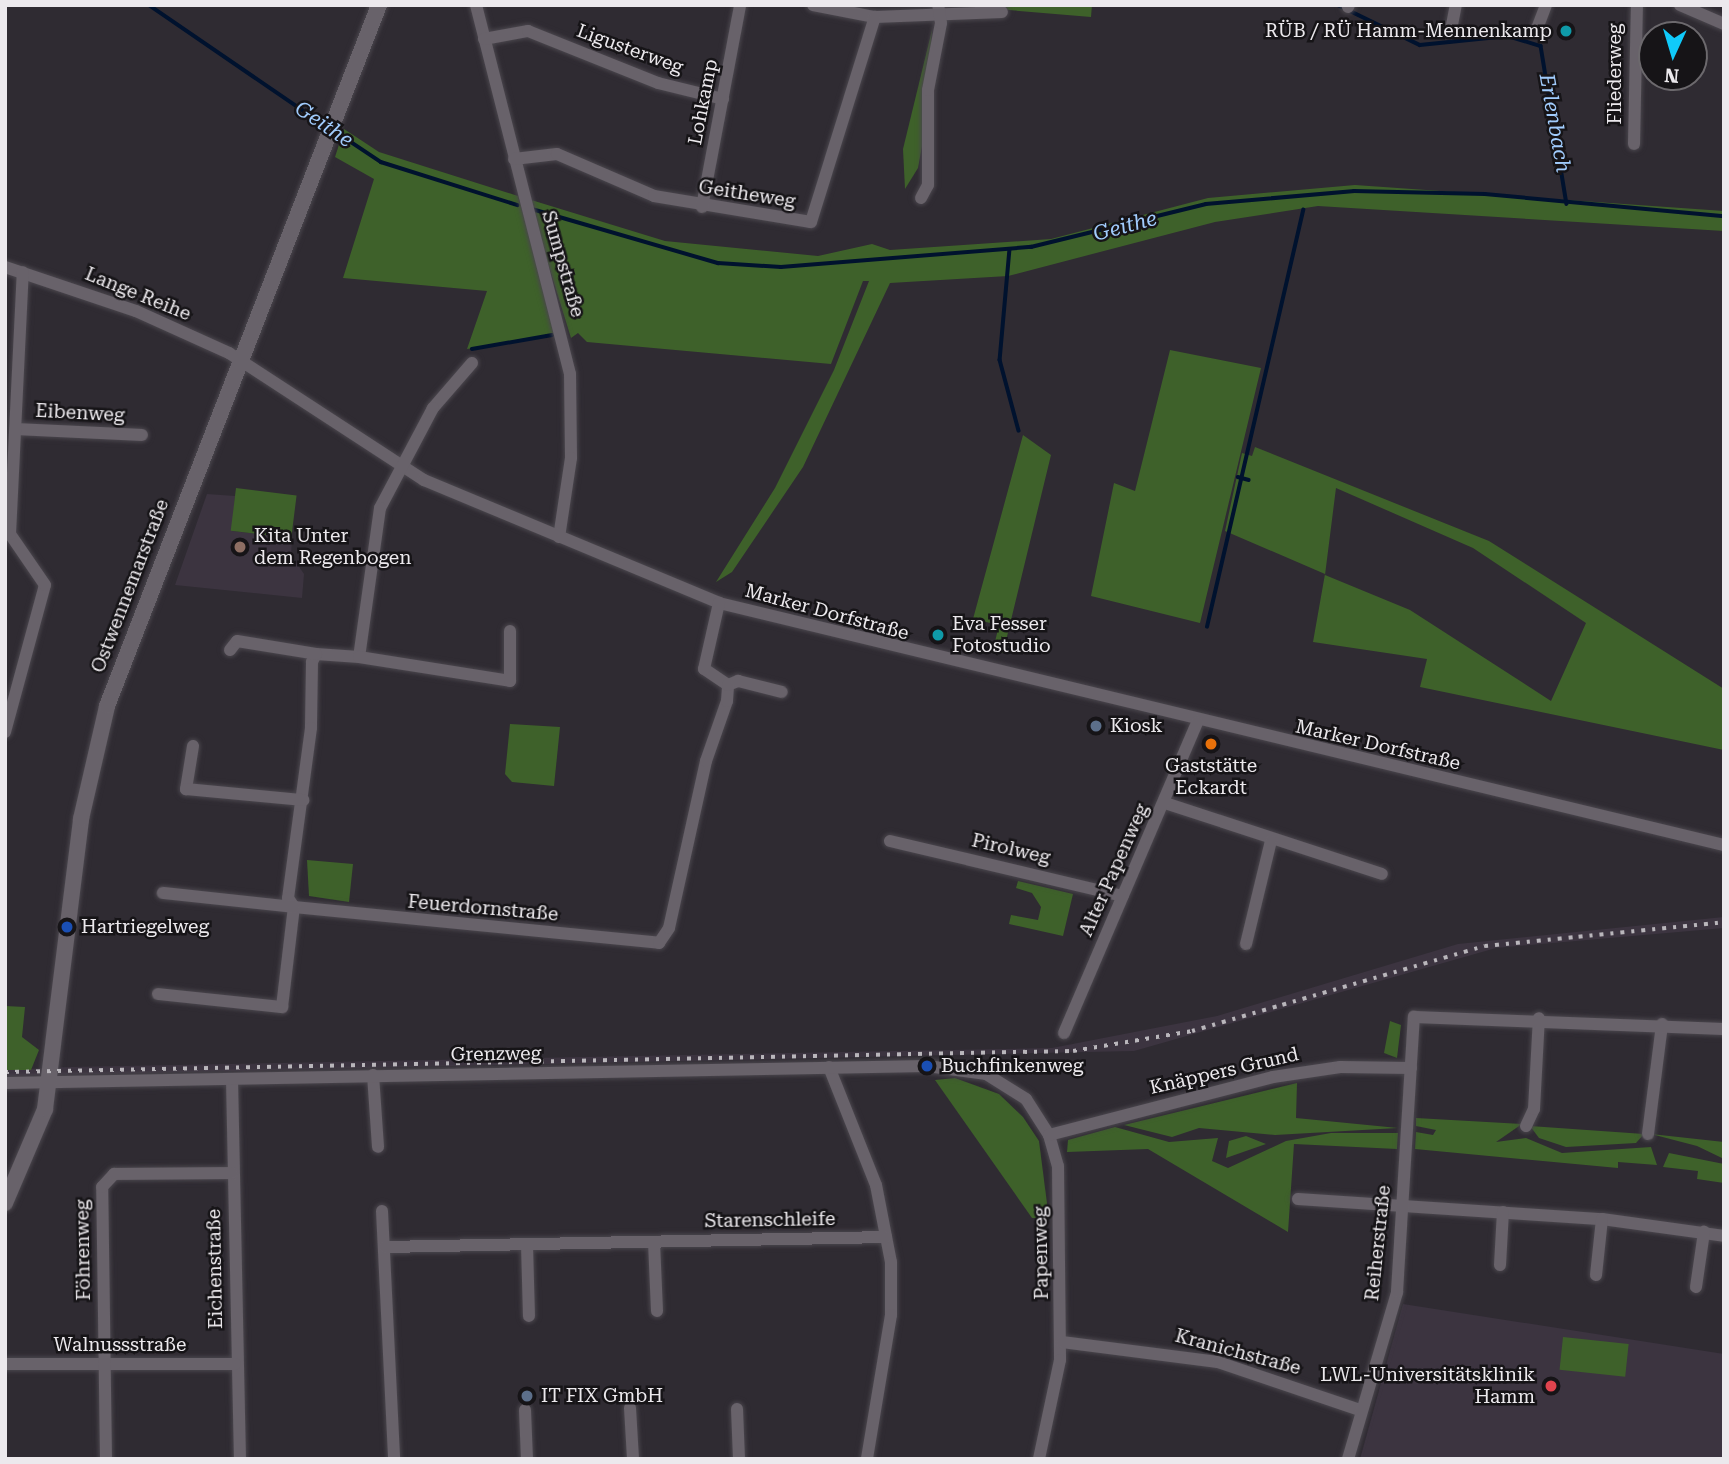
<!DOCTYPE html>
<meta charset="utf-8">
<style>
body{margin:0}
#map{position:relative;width:1729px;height:1464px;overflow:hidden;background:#2f2b32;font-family:"Roboto Serif",serif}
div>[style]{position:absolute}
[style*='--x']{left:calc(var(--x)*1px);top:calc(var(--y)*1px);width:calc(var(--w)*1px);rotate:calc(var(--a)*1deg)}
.built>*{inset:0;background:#3c3440}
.green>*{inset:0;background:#3e612a;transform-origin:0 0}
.stream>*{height:3.5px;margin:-1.75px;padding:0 1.75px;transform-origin:1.75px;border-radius:1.75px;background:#00122e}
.roads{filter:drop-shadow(0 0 2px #4a464d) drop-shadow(0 0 2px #4a464d)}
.minor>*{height:12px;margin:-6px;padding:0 6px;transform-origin:6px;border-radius:6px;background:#68626a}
.tertiary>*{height:16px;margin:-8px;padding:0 8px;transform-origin:8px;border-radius:8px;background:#68626a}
.rail>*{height:3.5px;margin-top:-1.75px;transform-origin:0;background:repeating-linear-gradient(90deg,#b9b6bb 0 3.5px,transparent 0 10.5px)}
.dots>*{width:19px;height:19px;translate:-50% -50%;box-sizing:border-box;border:4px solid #161417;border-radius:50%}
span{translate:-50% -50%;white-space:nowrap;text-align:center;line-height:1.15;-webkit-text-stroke:5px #161417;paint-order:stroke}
.poi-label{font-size:19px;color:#ece9ed}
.right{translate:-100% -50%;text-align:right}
.left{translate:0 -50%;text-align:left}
.street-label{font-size:19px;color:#ece9ed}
.water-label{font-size:21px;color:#a1ccfd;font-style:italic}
.frame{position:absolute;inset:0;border:7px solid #ece9ed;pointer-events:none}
.north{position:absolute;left:1638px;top:21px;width:70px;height:70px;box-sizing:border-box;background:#161417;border:2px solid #6c696d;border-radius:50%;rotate:184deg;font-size:19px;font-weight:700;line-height:28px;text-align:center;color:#ece9ed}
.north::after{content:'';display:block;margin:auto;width:24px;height:32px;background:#10cafa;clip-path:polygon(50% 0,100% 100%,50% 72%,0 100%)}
</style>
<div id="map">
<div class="built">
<div style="clip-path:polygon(207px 494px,235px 496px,232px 531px,292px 538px,291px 555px,304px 574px,302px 598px,175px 585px)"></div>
<div style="clip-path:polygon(1724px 917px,1724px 928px,1496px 948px,1134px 1051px,5px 1076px,5px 1070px,70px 1067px,1052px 1048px,1217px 1016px,1458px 944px)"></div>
<div style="clip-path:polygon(1403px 1304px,1724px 1354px,1724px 1459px,1360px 1459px)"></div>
</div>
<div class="green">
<div style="clip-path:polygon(948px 5px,1092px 5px,1091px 17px)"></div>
<div style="clip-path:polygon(932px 30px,924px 135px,918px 168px,905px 189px,903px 149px)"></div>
<div style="clip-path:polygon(344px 129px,379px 152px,518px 196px,559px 334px,467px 349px,487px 291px,343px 278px,374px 179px,335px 157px)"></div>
<div style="clip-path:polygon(1355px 185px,1724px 211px,1724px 231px,1318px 206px,1215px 222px,1008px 276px,890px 283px,803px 467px,732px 572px,716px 582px,775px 488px,834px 370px,869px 281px,863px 281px,831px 364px,587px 342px,578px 333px,571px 338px,528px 199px,665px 241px,818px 256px,872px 244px,890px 250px,1051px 239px,1208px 198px)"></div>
<div style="clip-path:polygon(1170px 350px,1261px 368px,1200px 623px,1091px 596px,1114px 483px,1135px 491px)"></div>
<div style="clip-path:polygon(1023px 435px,1051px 455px,1003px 653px,993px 650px,999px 625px,973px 619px)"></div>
<div style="clip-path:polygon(evenodd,1255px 447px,1489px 541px,1724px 689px,1724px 750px,1420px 687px,1427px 659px,1313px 642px,1325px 574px,1225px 531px,1242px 453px,1252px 456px,1255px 447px,1336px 488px,1473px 548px,1586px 623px,1551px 701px,1410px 610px,1325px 575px,1336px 488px)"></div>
<div style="left:236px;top:488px;width:61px;height:43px;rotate:7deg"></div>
<div style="clip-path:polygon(510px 724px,560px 727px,554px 786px,512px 782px,505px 774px)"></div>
<div style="clip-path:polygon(307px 860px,353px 864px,349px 902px,309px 896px)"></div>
<div style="clip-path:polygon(1018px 881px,1073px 894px,1063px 936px,1009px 924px,1011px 915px,1038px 920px,1041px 907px,1032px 893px,1016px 888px)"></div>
<div style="clip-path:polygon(5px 1006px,25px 1007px,22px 1037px,39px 1050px,31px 1070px,5px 1070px)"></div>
<div style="clip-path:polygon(1390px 1021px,1401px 1025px,1397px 1058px,1384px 1053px)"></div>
<div style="clip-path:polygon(955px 1078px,999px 1094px,1023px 1117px,1039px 1141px,1049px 1219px,1032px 1218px,935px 1080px)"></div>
<div style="clip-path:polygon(1297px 1083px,1296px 1118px,1398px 1128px,1275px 1135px,1199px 1128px,1172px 1137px,1124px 1125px)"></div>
<div style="clip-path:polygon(1416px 1118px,1522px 1124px,1496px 1142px,1526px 1138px,1562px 1153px,1651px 1147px,1657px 1165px,1618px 1162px,1618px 1168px,1415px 1149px,1416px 1132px,1433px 1135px,1436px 1130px,1416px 1126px)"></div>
<div style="clip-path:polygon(1530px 1126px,1644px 1134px,1636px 1143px,1566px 1147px,1539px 1138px)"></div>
<div style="clip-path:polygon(1115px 1127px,1169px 1142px,1218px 1138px,1212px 1161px,1228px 1168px,1286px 1141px,1331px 1133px,1398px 1133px,1397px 1149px,1294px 1144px,1288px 1232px,1148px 1149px,1067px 1152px,1068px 1140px)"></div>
<div style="clip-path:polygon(1651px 1134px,1724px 1142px,1724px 1159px,1697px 1146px)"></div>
<div style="clip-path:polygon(1246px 1136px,1266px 1144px,1226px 1158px,1229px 1141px)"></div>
<div style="clip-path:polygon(1669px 1153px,1724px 1164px,1724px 1183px,1697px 1179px,1698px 1171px,1663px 1167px)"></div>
<div style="left:1563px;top:1337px;width:66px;height:33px;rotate:6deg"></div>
</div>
<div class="stream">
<div style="--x:149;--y:5;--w:214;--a:34.4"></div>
<div style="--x:1338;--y:5;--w:91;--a:26"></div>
<div style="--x:1420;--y:45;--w:88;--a:-5.8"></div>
<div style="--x:1508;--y:36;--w:34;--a:17"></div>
<div style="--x:1541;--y:46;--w:160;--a:80.7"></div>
<div style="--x:336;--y:132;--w:54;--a:33.7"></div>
<div style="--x:381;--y:162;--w:143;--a:17.5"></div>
<div style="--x:532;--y:209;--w:194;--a:16.2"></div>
<div style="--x:718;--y:263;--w:63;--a:3.6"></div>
<div style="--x:781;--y:267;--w:251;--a:-4.6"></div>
<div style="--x:1031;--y:247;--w:180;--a:-13.8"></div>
<div style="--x:1206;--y:204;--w:149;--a:-5"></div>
<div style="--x:1354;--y:191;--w:131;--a:1.3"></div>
<div style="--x:1485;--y:194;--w:240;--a:5.3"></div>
<div style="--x:1010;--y:249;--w:111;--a:95.1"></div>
<div style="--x:1000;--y:360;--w:73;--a:75"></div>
<div style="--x:472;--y:349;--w:81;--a:-9.9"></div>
<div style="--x:1238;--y:477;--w:11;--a:15"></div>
<div style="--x:1207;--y:627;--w:428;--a:-77"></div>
</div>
<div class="roads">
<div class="minor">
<div style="--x:476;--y:5;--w:381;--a:75.7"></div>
<div style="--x:570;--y:374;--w:84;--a:89.3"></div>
<div style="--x:571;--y:458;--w:80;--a:98.6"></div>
<div style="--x:813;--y:5;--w:63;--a:11"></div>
<div style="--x:875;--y:17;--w:127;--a:-2.3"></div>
<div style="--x:1680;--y:5;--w:48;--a:23.4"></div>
<div style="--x:1348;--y:7;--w:2;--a:-63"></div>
<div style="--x:1538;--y:26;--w:22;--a:-69"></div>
<div style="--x:1451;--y:30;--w:25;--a:-79"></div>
<div style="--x:484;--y:39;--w:45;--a:-10.3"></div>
<div style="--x:528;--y:31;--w:140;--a:21.8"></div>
<div style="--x:658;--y:83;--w:67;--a:13.8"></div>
<div style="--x:1634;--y:144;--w:139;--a:-88.8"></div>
<div style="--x:514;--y:159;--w:43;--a:-6.6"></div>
<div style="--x:557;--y:154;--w:106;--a:23.4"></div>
<div style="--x:654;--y:196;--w:159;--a:9.4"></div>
<div style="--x:811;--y:222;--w:215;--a:-72.7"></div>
<div style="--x:921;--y:198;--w:15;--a:-62"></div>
<div style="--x:928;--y:185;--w:95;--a:-90"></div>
<div style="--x:928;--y:90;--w:68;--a:-79"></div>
<div style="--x:941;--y:23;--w:18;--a:-99"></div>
<div style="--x:702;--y:207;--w:206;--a:-79.3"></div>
<div style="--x:5;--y:267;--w:138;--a:18.6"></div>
<div style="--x:136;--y:311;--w:102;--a:24.3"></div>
<div style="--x:229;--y:353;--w:233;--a:33.1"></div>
<div style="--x:424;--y:480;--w:320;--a:22.6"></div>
<div style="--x:719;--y:603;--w:1034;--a:13.54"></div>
<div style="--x:472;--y:363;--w:60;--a:130.9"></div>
<div style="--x:433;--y:408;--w:113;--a:117.9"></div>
<div style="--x:380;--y:508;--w:150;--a:98"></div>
<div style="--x:359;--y:657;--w:43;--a:-176"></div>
<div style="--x:316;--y:654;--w:9;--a:117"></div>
<div style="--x:312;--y:662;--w:66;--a:90.9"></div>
<div style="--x:311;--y:728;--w:172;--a:97.7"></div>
<div style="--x:288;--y:898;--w:11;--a:56"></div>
<div style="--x:294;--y:907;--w:367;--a:5.6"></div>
<div style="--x:659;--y:943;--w:18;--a:-56"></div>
<div style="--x:669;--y:928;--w:171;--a:-77.5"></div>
<div style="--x:706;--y:761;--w:64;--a:-70.7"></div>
<div style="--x:727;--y:701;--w:16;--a:-86"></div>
<div style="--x:728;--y:685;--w:29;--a:-146"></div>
<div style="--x:704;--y:669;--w:68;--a:-77.2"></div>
<div style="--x:16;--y:429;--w:126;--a:2.7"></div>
<div style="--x:230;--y:650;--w:11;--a:-52"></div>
<div style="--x:237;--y:641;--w:80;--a:9.3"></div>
<div style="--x:359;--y:657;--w:153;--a:9"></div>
<div style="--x:510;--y:681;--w:50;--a:-90"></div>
<div style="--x:728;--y:685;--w:11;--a:-22"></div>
<div style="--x:738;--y:681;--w:45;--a:14"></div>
<div style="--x:5;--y:732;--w:152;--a:-74.8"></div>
<div style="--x:45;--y:585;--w:62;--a:-124.5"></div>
<div style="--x:10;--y:534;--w:262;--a:-87.2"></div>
<div style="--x:193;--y:746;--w:44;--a:99.2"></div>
<div style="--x:186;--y:789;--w:118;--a:5.4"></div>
<div style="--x:1165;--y:803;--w:228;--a:18.1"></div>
<div style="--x:890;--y:841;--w:239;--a:13.3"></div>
<div style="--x:1246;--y:944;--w:106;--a:-76.4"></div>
<div style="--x:158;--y:994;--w:125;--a:6"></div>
<div style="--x:282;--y:1007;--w:101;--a:-83.2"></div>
<div style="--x:294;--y:907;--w:132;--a:-173.9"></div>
<div style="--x:1064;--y:1033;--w:338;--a:-66.8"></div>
<div style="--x:829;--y:1067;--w:127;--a:68.3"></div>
<div style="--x:876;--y:1185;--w:78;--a:79"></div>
<div style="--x:891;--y:1262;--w:53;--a:90"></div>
<div style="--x:891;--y:1315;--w:146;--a:99.5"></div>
<div style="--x:373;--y:1075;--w:72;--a:86"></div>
<div style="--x:232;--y:1079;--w:380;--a:88.8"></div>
<div style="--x:5;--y:1083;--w:922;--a:-1.06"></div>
<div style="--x:927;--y:1066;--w:60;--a:7.7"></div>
<div style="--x:986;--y:1074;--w:47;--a:32"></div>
<div style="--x:1026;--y:1099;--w:43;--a:57.4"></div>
<div style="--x:1049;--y:1135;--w:32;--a:74"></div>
<div style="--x:1058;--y:1166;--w:194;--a:89.4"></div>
<div style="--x:1060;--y:1360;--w:101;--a:102"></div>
<div style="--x:1526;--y:1126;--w:19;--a:-65"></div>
<div style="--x:1534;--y:1109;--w:91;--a:-86.9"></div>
<div style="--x:1648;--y:1134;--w:111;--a:-82.7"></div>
<div style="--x:1049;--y:1135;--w:231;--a:-14.5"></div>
<div style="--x:1273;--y:1077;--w:68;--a:-8.5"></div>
<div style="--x:1340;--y:1067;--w:71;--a:0.8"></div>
<div style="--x:1298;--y:1199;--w:305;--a:3.8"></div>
<div style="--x:1602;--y:1219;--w:123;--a:7.9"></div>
<div style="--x:382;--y:1211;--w:248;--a:87.2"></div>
<div style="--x:654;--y:1242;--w:69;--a:87.5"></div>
<div style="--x:527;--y:1245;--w:71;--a:88.4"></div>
<div style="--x:385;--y:1247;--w:501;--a:-1.14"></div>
<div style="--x:1500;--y:1265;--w:53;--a:-86.8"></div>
<div style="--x:1596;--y:1275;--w:56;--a:-83.9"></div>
<div style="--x:1696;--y:1287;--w:56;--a:-81.7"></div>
<div style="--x:1062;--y:1342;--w:157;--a:7.3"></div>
<div style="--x:1218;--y:1362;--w:150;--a:18.7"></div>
<div style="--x:5;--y:1364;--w:230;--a:0"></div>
<div style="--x:630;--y:1408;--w:51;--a:86.6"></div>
<div style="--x:737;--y:1409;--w:50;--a:87.7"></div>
<div style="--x:525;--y:1410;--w:49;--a:87.7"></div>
<div style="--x:106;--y:1459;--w:272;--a:-90.8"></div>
<div style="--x:102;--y:1187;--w:18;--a:-47"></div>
<div style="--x:114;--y:1174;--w:118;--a:-0.5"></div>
<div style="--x:1348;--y:1459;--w:174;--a:-73.6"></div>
<div style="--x:1397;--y:1292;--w:276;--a:-86.5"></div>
<div style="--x:1414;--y:1017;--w:310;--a:2.2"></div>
</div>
<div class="tertiary">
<div style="--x:5;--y:1203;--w:102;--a:-66.9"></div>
<div style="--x:45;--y:1109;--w:292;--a:-82.9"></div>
<div style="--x:81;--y:819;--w:116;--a:-77"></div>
<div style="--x:107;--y:706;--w:752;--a:-68.79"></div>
</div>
</div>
<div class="rail">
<div style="--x:5;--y:1072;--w:1068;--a:-1.13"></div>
<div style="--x:1073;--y:1051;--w:121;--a:-9.5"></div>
<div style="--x:1192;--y:1031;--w:305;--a:-16.2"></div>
<div style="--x:1485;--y:946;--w:240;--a:-5.7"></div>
</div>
<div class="dots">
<div style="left:1566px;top:31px;background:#0f9aa8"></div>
<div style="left:240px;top:547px;background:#8d6e63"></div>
<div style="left:938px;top:635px;background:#0f9aa8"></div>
<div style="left:1096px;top:726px;background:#5c6f8a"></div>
<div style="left:1211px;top:744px;background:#e8710a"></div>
<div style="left:67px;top:927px;background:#1a4fb4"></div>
<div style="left:927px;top:1066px;background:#1a4fb4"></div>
<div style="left:1551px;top:1386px;background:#e0444e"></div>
<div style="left:527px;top:1396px;background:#5c6f8a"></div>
</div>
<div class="poi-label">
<span class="right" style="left:1552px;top:31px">RÜB / RÜ Hamm-Mennenkamp</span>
<span class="left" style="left:254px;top:547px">Kita Unter<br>dem Regenbogen</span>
<span class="left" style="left:952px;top:635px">Eva Fesser<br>Fotostudio</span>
<span class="left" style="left:1110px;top:726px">Kiosk</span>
<span style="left:1211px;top:777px">Gaststätte<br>Eckardt</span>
<span class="left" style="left:81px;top:927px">Hartriegelweg</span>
<span class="left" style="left:941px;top:1066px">Buchfinkenweg</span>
<span class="right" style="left:1535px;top:1386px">LWL-Universitätsklinik<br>Hamm</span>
<span class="left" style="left:541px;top:1396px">IT FIX GmbH</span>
</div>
<div class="street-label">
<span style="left:630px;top:49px;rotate:20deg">Ligusterweg</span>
<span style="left:1615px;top:74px;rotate:-90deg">Fliederweg</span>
<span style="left:703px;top:102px;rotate:-79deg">Lohkamp</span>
<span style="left:747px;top:194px;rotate:9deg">Geitheweg</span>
<span style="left:563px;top:264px;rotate:74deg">Sumpstraße</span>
<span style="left:138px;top:294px;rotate:22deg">Lange Reihe</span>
<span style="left:80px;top:413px;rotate:3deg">Eibenweg</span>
<span style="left:130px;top:586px;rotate:-69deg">Ostwennemarstraße</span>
<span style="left:827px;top:612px;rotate:15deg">Marker Dorfstraße</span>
<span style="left:1378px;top:745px;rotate:13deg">Marker Dorfstraße</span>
<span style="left:1011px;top:849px;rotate:13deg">Pirolweg</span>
<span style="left:1114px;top:870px;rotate:-66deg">Alter Papenweg</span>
<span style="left:483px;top:908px;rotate:5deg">Feuerdornstraße</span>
<span style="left:496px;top:1054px;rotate:-1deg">Grenzweg</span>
<span style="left:1224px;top:1071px;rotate:-13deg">Knäppers Grund</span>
<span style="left:770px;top:1220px;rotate:-1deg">Starenschleife</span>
<span style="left:1378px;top:1243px;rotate:-84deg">Reiherstraße</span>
<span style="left:83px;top:1250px;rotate:-91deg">Föhrenweg</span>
<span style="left:1041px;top:1253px;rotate:-91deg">Papenweg</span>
<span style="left:215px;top:1269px;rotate:-91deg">Eichenstraße</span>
<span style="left:120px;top:1345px">Walnussstraße</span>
<span style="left:1238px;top:1352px;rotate:15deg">Kranichstraße</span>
</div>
<div class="water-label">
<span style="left:1555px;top:123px;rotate:80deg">Erlenbach</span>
<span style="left:324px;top:124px;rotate:34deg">Geithe</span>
<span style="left:1125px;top:226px;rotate:-15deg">Geithe</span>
</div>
<div class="frame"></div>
<div class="north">N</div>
</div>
